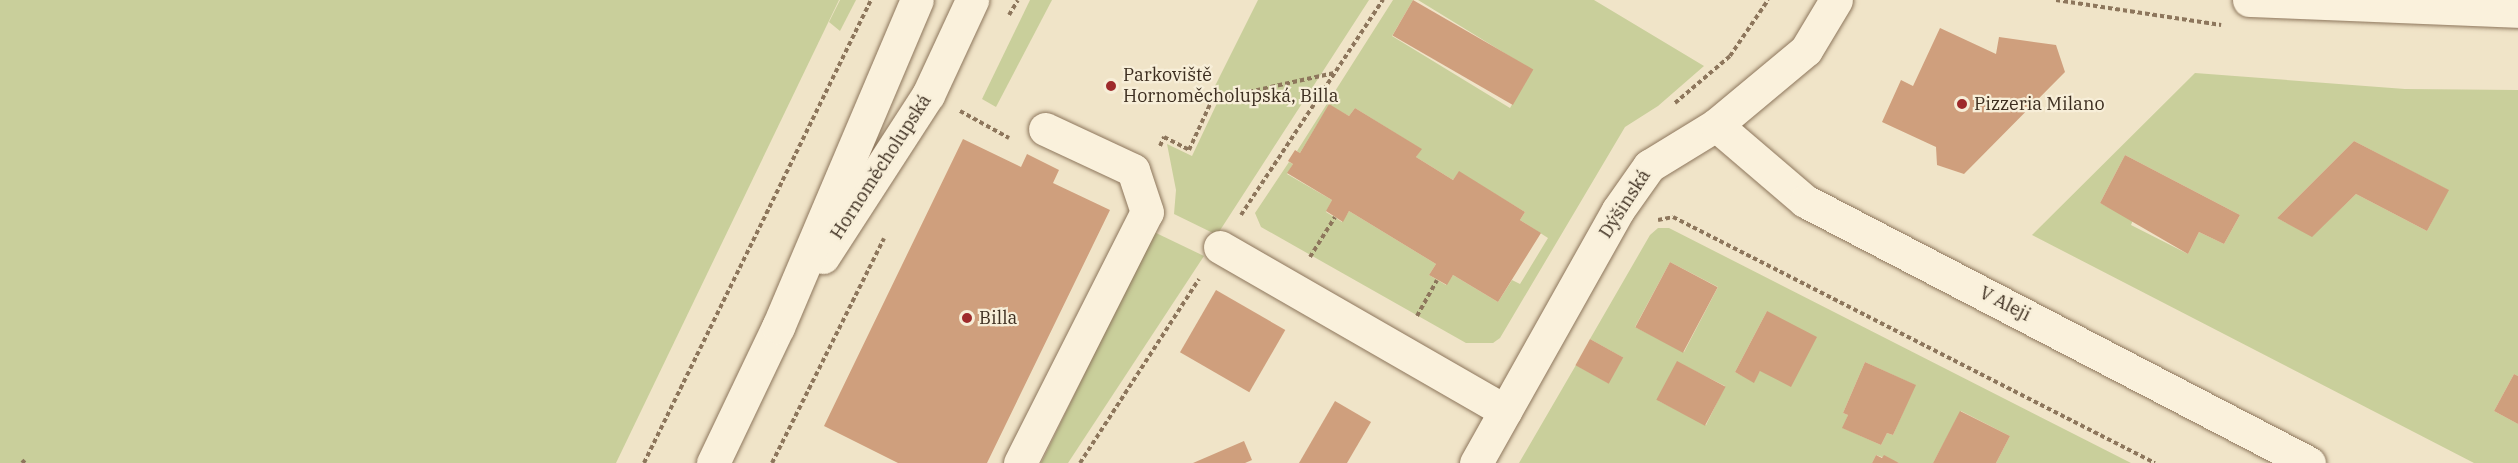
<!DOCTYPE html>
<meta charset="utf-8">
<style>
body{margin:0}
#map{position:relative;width:2518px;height:463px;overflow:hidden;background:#f0e4c8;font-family:"IBM Plex Serif",serif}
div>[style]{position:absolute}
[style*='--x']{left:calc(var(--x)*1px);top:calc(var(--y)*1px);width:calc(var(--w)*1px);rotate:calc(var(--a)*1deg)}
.green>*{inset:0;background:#c9cf9b}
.building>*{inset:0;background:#cf9f7d;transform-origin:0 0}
.path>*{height:4px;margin-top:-2px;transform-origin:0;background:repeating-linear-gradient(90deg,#8d765c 0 4.5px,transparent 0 7.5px)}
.roads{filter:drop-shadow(0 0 2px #8d765c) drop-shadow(0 0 2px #8d765c)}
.minor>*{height:33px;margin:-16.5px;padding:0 16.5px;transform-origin:16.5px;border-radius:16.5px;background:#faf1dc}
.dots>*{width:16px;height:16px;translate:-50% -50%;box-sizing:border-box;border:3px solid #f7eed8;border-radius:50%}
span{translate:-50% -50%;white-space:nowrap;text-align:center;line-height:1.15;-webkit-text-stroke:4.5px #f7eed8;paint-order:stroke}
.poi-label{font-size:18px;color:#3d2e20}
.left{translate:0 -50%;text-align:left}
.street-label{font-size:18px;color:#3d2e20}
</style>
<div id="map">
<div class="green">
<div style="clip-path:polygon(0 0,839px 0,616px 463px,0 463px)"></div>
<div style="clip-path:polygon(840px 0,856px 0,840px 31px,829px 22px)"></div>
<div style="clip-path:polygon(1030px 0,1052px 0,996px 107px,982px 99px)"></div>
<div style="clip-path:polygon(1258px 0,1369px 0,1217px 235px,1174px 214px,1176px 190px,1167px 144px,1192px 156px,1219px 99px,1211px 94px)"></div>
<div style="clip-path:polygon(1393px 0,1413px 0,1392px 36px,1510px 108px,1532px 70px,1418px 0,1594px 0,1704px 66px,1658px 106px,1625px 127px,1500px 338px,1493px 343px,1466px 343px,1261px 227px,1255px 213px,1289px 162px,1293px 164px,1287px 174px,1332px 200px,1326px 212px,1342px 222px,1349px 211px,1436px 264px,1429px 275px,1446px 285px,1453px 275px,1498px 302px,1512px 280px,1520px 284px,1548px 238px,1520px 220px,1525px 212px,1459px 172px,1453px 180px,1416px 157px,1421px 149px,1355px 108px,1349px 116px,1329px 105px,1300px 153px,1297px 151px)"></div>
<div style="clip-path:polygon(evenodd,2195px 73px,2405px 89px,2518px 90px,2518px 376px,2514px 374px,2494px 411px,2518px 424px,2518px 463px,2474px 463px,2032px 235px,2195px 73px,2354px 141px,2448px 190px,2427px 231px,2356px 194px,2312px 236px,2277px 218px,2354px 141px,2195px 73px,2125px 155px,2240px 215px,2224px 244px,2199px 232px,2188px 254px,2131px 225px,2133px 220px,2100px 203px,2125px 155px)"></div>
<div style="clip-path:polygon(evenodd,1658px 228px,1669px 228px,2131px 463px,1996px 463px,2010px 436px,1961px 411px,1933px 463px,1899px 463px,1876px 455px,1872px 463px,1519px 463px,1576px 365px,1608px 383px,1622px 357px,1590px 339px,1650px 235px,1658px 228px,1670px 262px,1718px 287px,1684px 352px,1635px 327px,1670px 262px,1658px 228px,1767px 311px,1760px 371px,1754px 382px,1735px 372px,1767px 311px,1658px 228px,1677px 362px,1725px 386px,1706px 425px,1659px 401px,1677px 362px,1658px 228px,1865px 362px,1915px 385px,1893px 435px,1887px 433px,1881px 445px,1843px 428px,1848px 415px,1843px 413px,1865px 362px)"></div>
<div style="clip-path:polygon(1154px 232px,1204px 256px,1068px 463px,1041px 463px)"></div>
</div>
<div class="building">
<div style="left:1413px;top:0;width:139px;height:41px;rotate:30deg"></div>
<div style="clip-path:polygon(1940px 28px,1996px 54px,1999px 37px,2056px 45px,2065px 72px,1964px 174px,1937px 165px,1936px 147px,1882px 122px,1901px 80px,1913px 86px)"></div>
<div style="clip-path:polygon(1329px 104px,1349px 116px,1355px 108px,1422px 149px,1416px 157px,1453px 180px,1459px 171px,1525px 212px,1520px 220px,1541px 233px,1498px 302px,1453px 275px,1447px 285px,1429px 275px,1436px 264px,1349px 211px,1343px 222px,1326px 211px,1332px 200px,1287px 173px,1293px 164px,1288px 161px,1295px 150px,1300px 153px)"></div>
<div style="clip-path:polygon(963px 139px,1021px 167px,1027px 154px,1059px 170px,1053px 183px,1110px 210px,987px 463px,898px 463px,824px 426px)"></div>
<div style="clip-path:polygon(2354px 141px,2449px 190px,2427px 231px,2356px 194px,2312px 237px,2277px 218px)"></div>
<div style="clip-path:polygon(2125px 155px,2240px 215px,2224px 244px,2199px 232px,2188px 254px,2100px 203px)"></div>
<div style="left:1670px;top:262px;width:54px;height:74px;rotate:28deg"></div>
<div style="left:1216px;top:290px;width:80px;height:72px;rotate:30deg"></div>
<div style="clip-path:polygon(1767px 311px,1817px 337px,1791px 387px,1760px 371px,1754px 383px,1735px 372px)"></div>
<div style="left:1590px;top:339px;width:38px;height:30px;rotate:29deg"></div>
<div style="left:1677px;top:361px;width:55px;height:44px;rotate:28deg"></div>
<div style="clip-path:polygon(1865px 362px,1916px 385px,1893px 435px,1887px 433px,1881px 445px,1842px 428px,1848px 415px,1843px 413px)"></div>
<div style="clip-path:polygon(2514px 374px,2518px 376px,2518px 424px,2494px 411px)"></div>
<div style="clip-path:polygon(1335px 401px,1371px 422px,1347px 463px,1299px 463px)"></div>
<div style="clip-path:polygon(1960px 411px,2010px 436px,1996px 463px,1933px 463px)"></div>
<div style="clip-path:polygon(1244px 441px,1252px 460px,1245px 463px,1193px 463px)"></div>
<div style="clip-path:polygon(1876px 455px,1882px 458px,1884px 455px,1899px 463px,1872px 463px)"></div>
</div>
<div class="path">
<div style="--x:2056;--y:0;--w:167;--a:8.6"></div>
<div style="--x:1009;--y:15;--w:17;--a:-59"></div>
<div style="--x:1675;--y:103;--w:72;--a:-40.5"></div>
<div style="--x:1730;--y:56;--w:68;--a:-55.8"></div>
<div style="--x:960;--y:111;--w:56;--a:28.9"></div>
<div style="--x:1160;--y:146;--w:10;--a:-66"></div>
<div style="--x:1164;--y:137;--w:28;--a:27"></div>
<div style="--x:1189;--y:150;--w:55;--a:-65.3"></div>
<div style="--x:1212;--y:100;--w:125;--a:-12.5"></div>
<div style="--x:1241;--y:215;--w:258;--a:-56.6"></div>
<div style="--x:1658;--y:220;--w:15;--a:-11"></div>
<div style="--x:1673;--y:217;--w:541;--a:27.04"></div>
<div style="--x:1310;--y:257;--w:47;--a:-58"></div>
<div style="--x:1417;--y:316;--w:41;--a:-60.9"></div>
<div style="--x:22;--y:463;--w:4;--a:-45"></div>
<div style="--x:644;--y:463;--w:516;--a:-63.88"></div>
<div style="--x:772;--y:463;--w:251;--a:-63.5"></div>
<div style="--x:1080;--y:463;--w:219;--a:-57.1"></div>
</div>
<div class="roads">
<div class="minor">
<div style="--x:2249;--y:0;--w:269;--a:2.3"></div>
<div style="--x:1716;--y:125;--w:117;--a:40.5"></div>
<div style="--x:1805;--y:201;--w:568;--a:27.47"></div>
<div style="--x:1220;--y:247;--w:329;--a:29.9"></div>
<div style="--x:823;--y:257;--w:193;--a:-57.1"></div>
<div style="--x:928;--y:95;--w:105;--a:-65.1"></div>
<div style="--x:713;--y:463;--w:151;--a:-64.5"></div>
<div style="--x:778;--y:327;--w:355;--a:-67"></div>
<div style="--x:1020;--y:463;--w:281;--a:-63.2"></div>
<div style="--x:1147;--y:212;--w:44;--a:-108.4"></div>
<div style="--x:1133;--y:170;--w:97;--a:-155"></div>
<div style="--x:1476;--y:463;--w:290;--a:-60.7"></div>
<div style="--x:1618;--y:210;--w:54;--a:-54.8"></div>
<div style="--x:1649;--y:166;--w:79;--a:-31.5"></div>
<div style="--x:1716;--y:125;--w:117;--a:-39.8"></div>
<div style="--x:1806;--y:50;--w:58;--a:-59"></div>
</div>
</div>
<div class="dots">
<div style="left:1111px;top:86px;background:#9e2a2b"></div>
<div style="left:1962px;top:104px;background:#9e2a2b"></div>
<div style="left:967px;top:318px;background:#9e2a2b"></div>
</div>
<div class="poi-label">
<span class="left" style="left:1123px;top:86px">Parkoviště<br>Hornoměcholupská, Billa</span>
<span class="left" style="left:1974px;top:104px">Pizzeria Milano</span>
<span class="left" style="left:979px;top:318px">Billa</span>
</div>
<div class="street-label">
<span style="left:881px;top:167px;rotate:-57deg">Hornoměcholupská</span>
<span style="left:1625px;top:204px;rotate:-57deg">Dýšinská</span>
<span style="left:2005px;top:304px;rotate:27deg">V Aleji</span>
</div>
</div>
